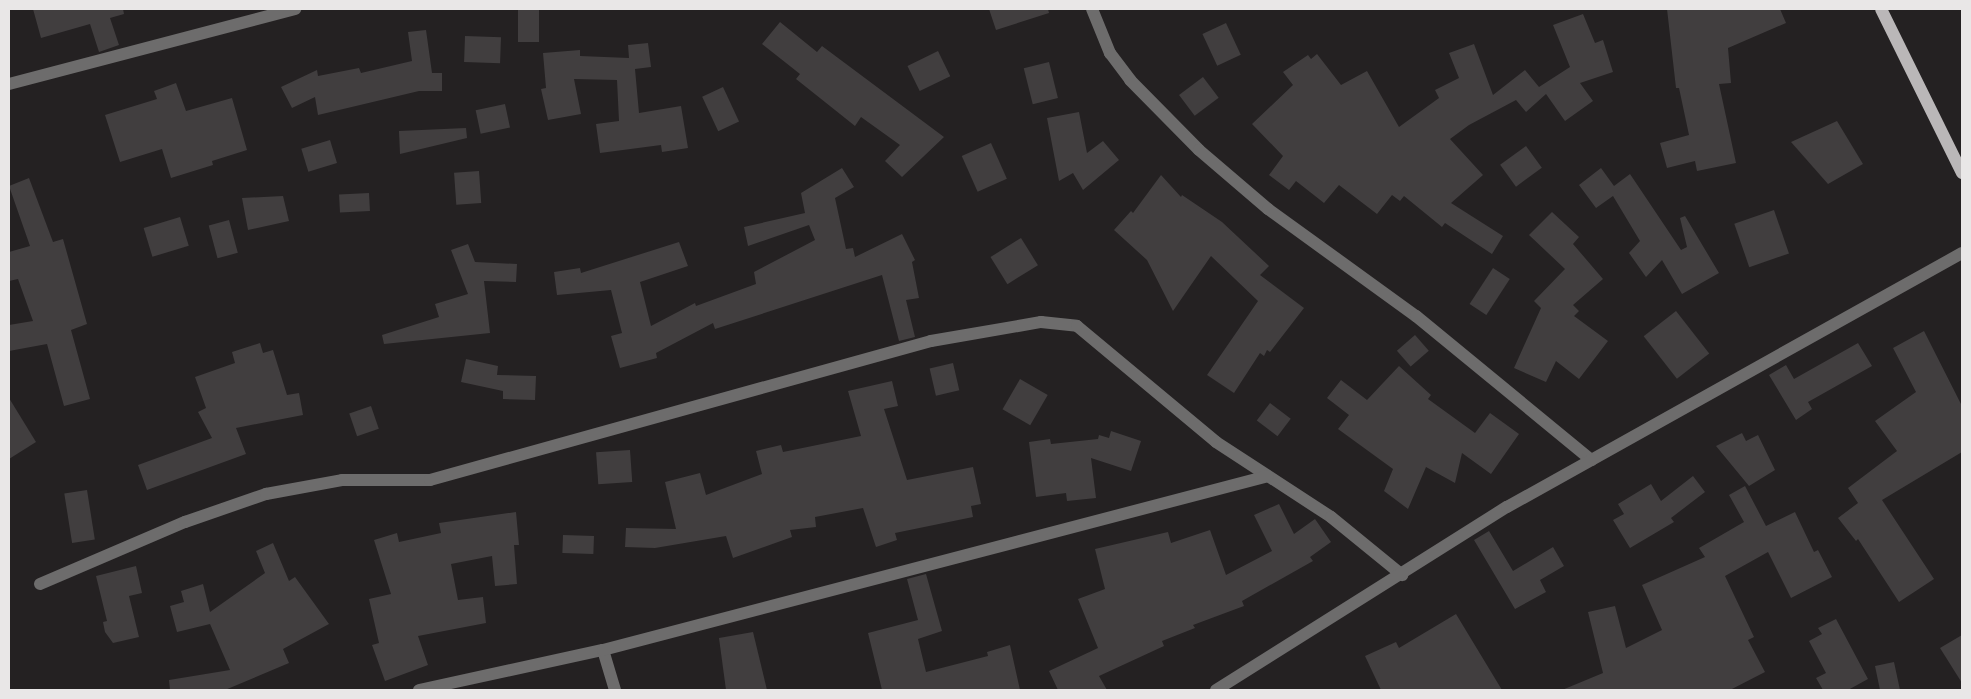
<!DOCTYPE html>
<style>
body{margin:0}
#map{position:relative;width:1971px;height:699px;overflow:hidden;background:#242122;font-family:Mulish,sans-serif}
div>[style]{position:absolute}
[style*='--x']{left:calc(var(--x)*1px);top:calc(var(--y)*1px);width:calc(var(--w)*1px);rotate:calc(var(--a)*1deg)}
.building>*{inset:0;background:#413e3f;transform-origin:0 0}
.minor>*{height:12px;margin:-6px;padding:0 6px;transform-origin:6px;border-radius:6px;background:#6d6c6c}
.major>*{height:12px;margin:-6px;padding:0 6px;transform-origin:6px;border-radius:6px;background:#bab7b8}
span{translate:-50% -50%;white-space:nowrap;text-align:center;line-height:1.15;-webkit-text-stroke:4.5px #242122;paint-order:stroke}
.frame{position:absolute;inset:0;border:10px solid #e9e7e7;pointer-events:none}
</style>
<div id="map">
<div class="building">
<div style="clip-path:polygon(33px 9px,123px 9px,124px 14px,110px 18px,119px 45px,99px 52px,90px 24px,41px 38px)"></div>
<div style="clip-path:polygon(989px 9px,1048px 9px,1049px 13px,996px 30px)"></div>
<div style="clip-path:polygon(1667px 9px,1780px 9px,1786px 23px,1728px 48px,1731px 83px,1719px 84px,1736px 163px,1697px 171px,1695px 161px,1667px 168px,1660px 143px,1689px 135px,1679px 88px,1676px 88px)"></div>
<div style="left:539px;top:10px;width:32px;height:21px;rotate:90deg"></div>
<div style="clip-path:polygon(1583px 14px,1595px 43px,1603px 40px,1613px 72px,1580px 83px,1593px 101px,1565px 121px,1546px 94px,1526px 112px,1516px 100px,1469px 125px,1450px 139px,1483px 175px,1451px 203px,1503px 236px,1492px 254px,1445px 223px,1442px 227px,1404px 196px,1400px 201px,1392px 195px,1377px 214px,1339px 185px,1324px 203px,1296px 181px,1289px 190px,1269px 175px,1283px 156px,1252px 124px,1293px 85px,1283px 72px,1308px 55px,1311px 59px,1317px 54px,1341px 85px,1367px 71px,1399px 127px,1439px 98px,1435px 90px,1459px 78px,1449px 53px,1474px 44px,1493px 95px,1525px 70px,1539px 87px,1570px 67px,1553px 25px)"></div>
<div style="clip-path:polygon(780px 22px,817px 52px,822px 46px,944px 137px,902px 177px,885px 161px,900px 145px,861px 117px,855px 126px,840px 114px,796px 79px,800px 74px,762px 44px)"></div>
<div style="left:1226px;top:23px;width:35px;height:26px;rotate:65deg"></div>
<div style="clip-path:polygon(426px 30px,432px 73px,442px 73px,442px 91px,419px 91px,318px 115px,315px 97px,292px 108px,281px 87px,317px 70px,318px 76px,359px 68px,361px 73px,412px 61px,408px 32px)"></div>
<div style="left:465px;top:36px;width:36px;height:26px;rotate:2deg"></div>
<div style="clip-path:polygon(648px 43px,651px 67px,635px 69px,639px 113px,681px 106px,688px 148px,662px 152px,661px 145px,600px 153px,596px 124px,619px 121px,617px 80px,574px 79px,581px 114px,548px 120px,541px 89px,546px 88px,543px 53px,580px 50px,580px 56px,629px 58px,628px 45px)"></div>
<div style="left:938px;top:51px;width:28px;height:34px;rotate:64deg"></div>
<div style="left:1049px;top:62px;width:37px;height:26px;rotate:76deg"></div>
<div style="left:1203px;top:77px;width:26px;height:30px;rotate:53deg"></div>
<div style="clip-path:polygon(176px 83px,186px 111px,232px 98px,247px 150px,212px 161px,213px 165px,171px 178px,162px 149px,120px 162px,105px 115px,157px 99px,154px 91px)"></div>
<div style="left:723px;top:87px;width:38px;height:23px;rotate:65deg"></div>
<div style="left:505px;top:104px;width:24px;height:30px;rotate:78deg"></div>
<div style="clip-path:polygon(1079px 112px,1087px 153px,1103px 141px,1119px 160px,1083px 190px,1073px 173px,1059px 181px,1047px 118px)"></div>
<div style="clip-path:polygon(1837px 121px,1863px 164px,1828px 184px,1791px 142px)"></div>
<div style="clip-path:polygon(466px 128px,467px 138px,400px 154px,399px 131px)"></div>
<div style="left:330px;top:140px;width:24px;height:30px;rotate:73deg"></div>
<div style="left:991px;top:143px;width:39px;height:32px;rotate:66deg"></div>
<div style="left:1526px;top:146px;width:27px;height:32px;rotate:54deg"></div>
<div style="clip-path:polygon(842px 168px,854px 187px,835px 198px,846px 249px,853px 248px,855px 257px,902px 234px,915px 260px,912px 262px,919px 298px,906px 300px,915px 337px,899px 341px,882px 275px,715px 329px,713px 323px,656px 353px,657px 358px,620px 368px,611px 336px,622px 333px,611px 290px,557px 295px,554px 272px,580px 268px,581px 273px,679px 242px,688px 266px,640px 282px,651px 326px,695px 303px,696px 306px,756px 284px,754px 272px,815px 240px,809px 225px,748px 246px,744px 227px,805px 213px,801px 193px)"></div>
<div style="clip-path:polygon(1601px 168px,1614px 186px,1630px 174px,1681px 250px,1687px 247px,1680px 218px,1685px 216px,1719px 273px,1682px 294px,1662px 260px,1646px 277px,1629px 253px,1640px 241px,1613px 196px,1596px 208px,1579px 185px)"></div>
<div style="left:479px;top:171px;width:32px;height:25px;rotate:86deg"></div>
<div style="clip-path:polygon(1161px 175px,1181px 197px,1182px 195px,1222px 222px,1269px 266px,1260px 275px,1304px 308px,1270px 352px,1267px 350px,1264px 356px,1260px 353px,1234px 393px,1207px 375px,1258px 301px,1211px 256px,1173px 311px,1147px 260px,1114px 230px,1131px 211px,1133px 213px)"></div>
<div style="clip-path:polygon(29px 178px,53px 242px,63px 239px,87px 324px,71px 330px,90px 399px,64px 406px,47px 344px,9px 351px,9px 325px,33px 321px,18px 279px,9px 281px,9px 252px,30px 246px,9px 186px)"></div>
<div style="left:369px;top:193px;width:18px;height:30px;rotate:87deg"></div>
<div style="clip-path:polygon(283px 196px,289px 221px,248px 230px,242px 198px)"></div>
<div style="left:1774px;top:210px;width:46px;height:42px;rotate:71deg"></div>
<div style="clip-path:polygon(1552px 212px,1579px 237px,1573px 244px,1603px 279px,1573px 305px,1579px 311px,1574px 316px,1608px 341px,1579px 379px,1556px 361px,1546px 382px,1514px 368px,1541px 308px,1534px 301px,1565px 269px,1529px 235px)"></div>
<div style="left:180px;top:217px;width:30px;height:38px;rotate:73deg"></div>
<div style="left:229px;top:220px;width:34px;height:21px;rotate:75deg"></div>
<div style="left:1021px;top:238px;width:32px;height:36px;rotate:58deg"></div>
<div style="clip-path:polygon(468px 244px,475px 262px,517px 264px,516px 282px,484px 281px,490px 333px,384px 344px,382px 335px,439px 317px,435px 304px,468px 294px,451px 250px)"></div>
<div style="left:1493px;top:268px;width:20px;height:43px;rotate:33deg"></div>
<div style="left:1676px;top:311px;width:54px;height:41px;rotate:52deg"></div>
<div style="clip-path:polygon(1924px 331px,1962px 406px,1962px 452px,1882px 500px,1934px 579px,1899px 602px,1858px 539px,1856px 541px,1838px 518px,1858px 503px,1848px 488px,1897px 451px,1875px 421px,1916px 392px,1893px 348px)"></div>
<div style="left:1415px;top:335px;width:21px;height:24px;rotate:49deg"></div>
<div style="clip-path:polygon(260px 343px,263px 353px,273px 350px,287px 395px,299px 393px,303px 415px,236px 428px,246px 454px,147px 490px,138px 465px,212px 438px,198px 412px,206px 408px,195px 377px,235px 363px,232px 352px)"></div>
<div style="clip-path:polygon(1858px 343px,1872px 366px,1808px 402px,1812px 409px,1796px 420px,1769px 375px,1786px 365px,1794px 379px)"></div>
<div style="clip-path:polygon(466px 359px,498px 366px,497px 375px,536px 376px,535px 400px,503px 399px,503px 391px,461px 382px)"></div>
<div style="left:953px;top:363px;width:28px;height:24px;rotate:77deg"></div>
<div style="clip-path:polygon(1399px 366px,1431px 395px,1428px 399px,1475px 433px,1490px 413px,1519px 434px,1491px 474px,1462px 453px,1455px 483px,1426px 467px,1408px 509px,1384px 491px,1393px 469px,1338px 429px,1349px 415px,1327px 398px,1341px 380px,1367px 400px)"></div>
<div style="left:1020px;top:379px;width:32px;height:35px;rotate:30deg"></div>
<div style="clip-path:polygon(892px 381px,898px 406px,884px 409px,907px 480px,973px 467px,981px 504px,971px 506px,973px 517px,895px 533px,897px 540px,876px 547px,863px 508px,815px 517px,816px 527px,790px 530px,792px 537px,733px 558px,726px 536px,655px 548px,625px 547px,626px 528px,676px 529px,665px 482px,700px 473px,706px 495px,762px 474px,756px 451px,781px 445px,783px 452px,861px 436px,848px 391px)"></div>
<div style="clip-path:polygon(9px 398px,36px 442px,9px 459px)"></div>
<div style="left:1270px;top:403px;width:26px;height:22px;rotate:37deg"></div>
<div style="left:371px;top:406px;width:24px;height:23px;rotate:71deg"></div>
<div style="clip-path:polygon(1111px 431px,1141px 441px,1131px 471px,1091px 458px,1096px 498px,1067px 501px,1066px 493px,1036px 497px,1029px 442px,1050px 439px,1051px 444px,1098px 439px,1099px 435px,1109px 438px)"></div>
<div style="clip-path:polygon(1742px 433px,1746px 441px,1758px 435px,1775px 470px,1749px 486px,1716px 446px)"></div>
<div style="left:630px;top:450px;width:32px;height:34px;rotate:86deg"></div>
<div style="clip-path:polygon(1693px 476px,1705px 492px,1671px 518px,1674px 522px,1630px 548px,1613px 520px,1624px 514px,1618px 504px,1651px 484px,1661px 501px)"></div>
<div style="clip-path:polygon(1745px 486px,1766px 526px,1795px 512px,1814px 552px,1818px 550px,1832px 577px,1791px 598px,1768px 552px,1725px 576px,1754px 637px,1748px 640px,1765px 672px,1730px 690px,1562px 690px,1603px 673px,1588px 612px,1615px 606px,1626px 648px,1662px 630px,1642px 585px,1705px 557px,1699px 548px,1744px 522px,1729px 495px)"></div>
<div style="left:87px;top:490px;width:50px;height:23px;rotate:81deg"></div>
<div style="clip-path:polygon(1279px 504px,1294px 534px,1315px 519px,1331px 542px,1310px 557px,1313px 561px,1242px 601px,1244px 606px,1193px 625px,1195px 628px,1162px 641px,1164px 646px,1099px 676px,1107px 690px,1058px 690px,1049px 671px,1098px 648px,1078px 599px,1105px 589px,1095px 549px,1168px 532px,1171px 543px,1210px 530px,1226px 575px,1272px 551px,1254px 515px)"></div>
<div style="clip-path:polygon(516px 512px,519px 545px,514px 545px,517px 584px,495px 586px,492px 556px,451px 564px,458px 600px,483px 597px,486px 623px,418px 636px,428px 665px,385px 681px,372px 645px,379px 643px,369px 599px,391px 594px,374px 540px,397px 533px,399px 542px,441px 533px,439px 523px)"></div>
<div style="clip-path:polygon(1489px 531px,1513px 571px,1553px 547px,1564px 566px,1540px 580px,1546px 592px,1515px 609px,1474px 540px)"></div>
<div style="left:563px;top:535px;width:31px;height:18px;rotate:2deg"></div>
<div style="clip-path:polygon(273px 543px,289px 581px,295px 577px,329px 624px,283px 649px,289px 663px,225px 690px,170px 690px,169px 680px,230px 670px,210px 624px,177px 632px,170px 606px,184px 602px,181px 591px,203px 584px,210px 612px,265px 573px,256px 551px)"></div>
<div style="clip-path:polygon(136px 566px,142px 593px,129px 596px,139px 637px,113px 643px,105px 632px,103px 622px,107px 621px,96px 576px)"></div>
<div style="clip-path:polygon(926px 574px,942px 631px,918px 639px,926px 672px,988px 656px,987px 652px,1010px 645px,1020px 690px,882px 690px,868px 633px,918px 620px,907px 579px)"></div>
<div style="clip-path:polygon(1456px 614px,1502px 690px,1381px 690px,1365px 656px,1396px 642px,1399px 648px)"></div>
<div style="clip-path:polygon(1836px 619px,1868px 679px,1848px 690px,1823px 690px,1816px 678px,1826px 673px,1809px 641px,1822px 634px,1818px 628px)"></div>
<div style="clip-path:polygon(753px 632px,767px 690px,726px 690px,719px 638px)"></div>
<div style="clip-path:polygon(1962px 635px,1962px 683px,1940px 648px)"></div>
<div style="clip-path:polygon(1894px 662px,1900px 690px,1880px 690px,1875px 666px)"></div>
</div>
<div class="minor">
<div style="--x:1092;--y:9;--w:48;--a:67.8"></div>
<div style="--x:1110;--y:53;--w:34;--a:53"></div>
<div style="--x:1130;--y:80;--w:98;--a:45.4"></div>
<div style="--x:1199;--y:150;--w:91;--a:40.5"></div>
<div style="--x:1268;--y:209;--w:183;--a:35.9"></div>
<div style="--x:1416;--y:316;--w:227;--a:39.4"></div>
<div style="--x:9;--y:84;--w:296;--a:-14.7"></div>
<div style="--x:40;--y:584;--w:158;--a:-23.2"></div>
<div style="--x:185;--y:522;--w:86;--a:-19.1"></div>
<div style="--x:266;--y:494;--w:77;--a:-10.4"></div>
<div style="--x:342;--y:480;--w:88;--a:0"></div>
<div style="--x:430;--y:480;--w:520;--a:-15.51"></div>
<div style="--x:931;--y:341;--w:112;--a:-9.8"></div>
<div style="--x:1041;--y:322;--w:36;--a:6"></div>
<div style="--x:1077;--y:326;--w:181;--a:39.8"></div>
<div style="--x:1216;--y:442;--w:137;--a:33.1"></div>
<div style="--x:1331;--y:517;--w:92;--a:39.2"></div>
<div style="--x:603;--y:650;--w:42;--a:73.3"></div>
<div style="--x:419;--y:690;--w:188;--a:-12.3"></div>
<div style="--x:603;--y:650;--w:687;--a:-14.66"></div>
<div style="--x:1216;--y:690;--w:344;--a:-32.2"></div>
<div style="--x:1507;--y:507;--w:521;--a:-29.17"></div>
</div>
<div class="major">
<div style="--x:1881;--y:9;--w:183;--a:63.7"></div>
</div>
<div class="frame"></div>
</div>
